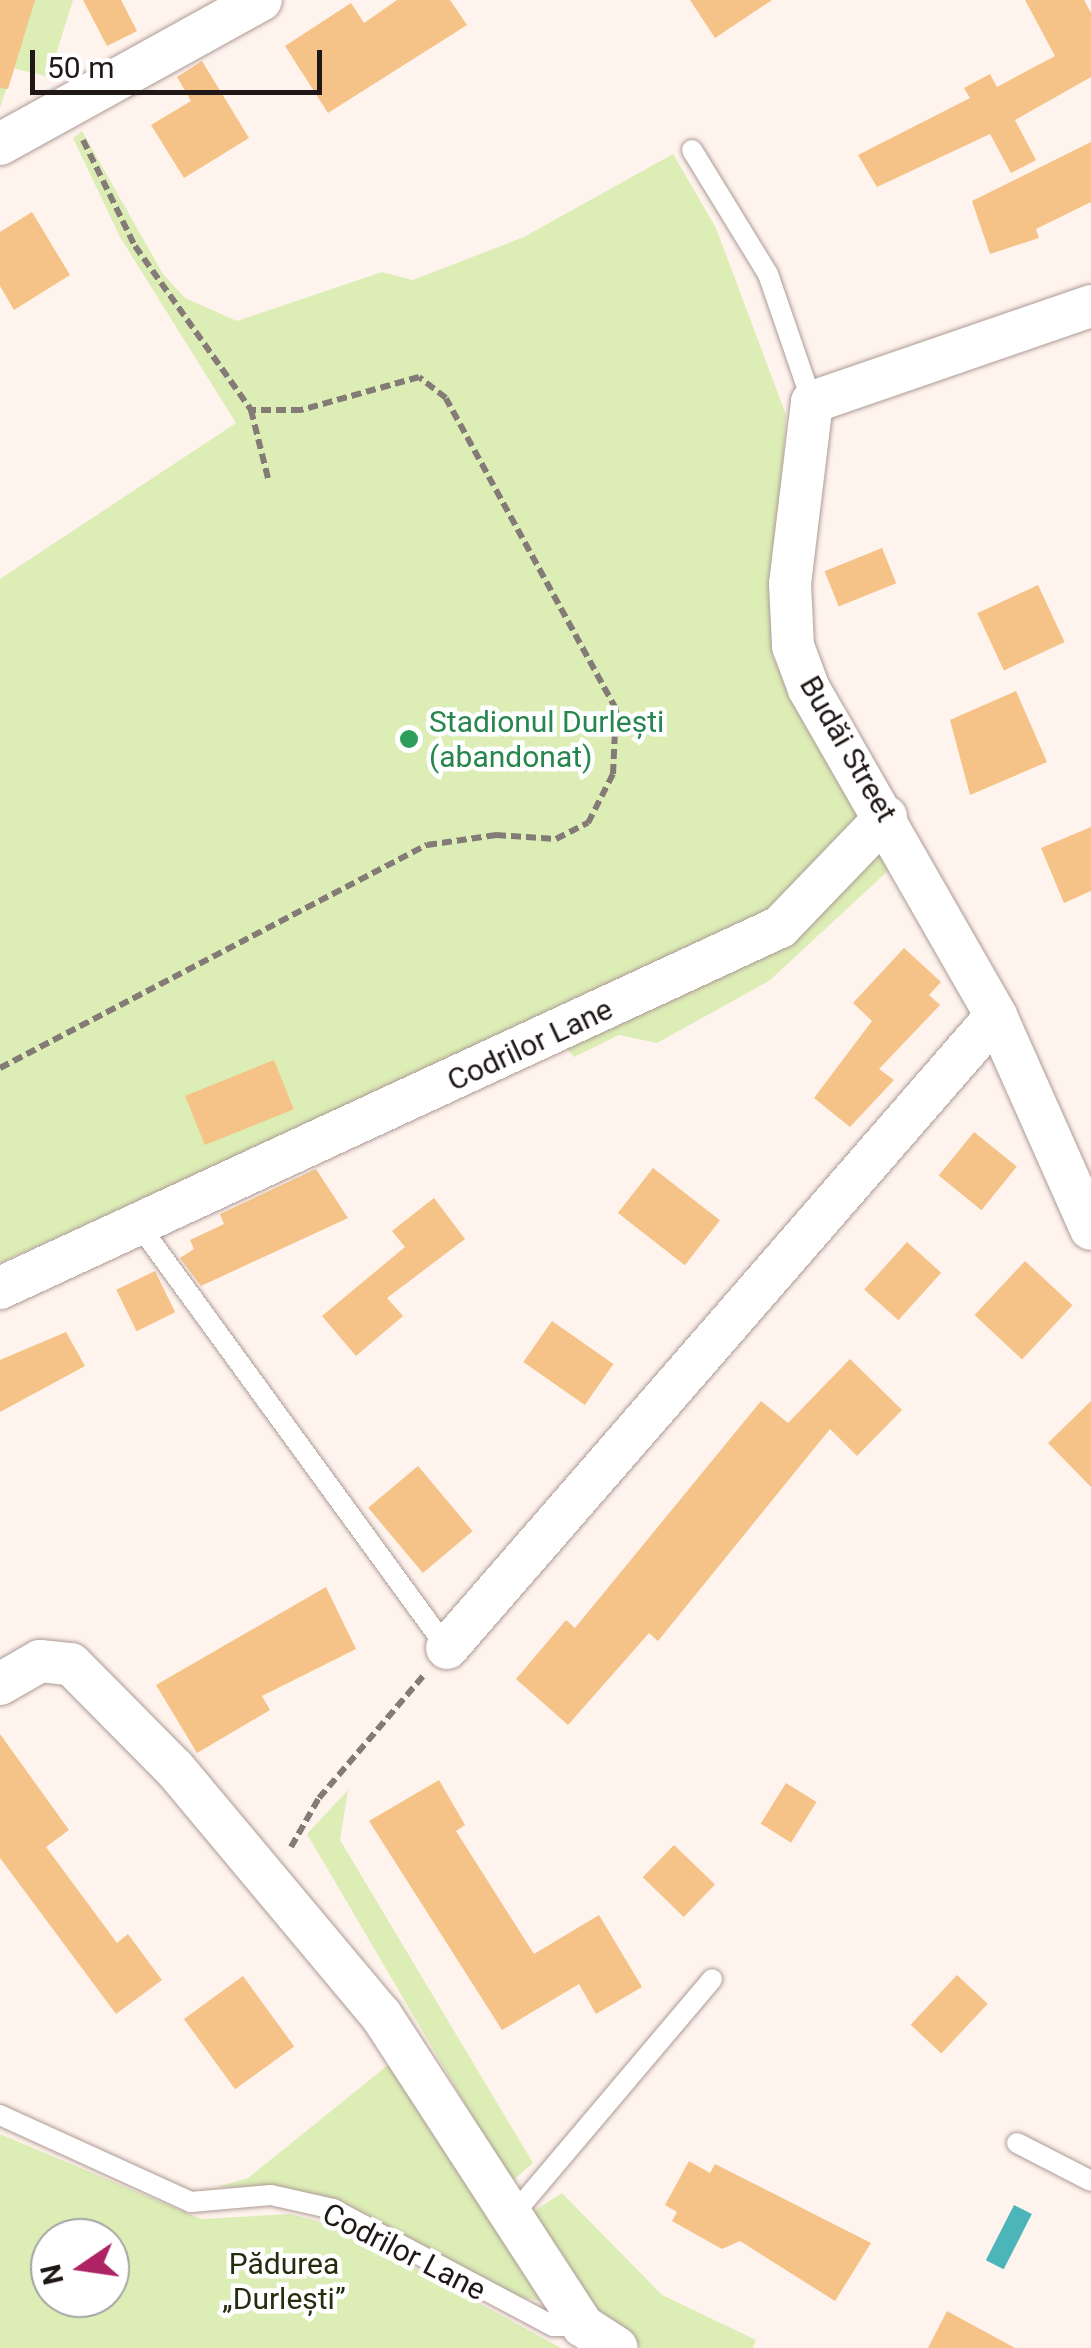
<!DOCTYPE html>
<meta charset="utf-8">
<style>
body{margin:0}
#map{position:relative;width:1091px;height:2348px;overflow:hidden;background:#fff3ee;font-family:Roboto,sans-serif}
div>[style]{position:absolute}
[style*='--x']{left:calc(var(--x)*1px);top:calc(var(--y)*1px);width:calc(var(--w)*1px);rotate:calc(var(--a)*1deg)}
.green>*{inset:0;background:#ddedb6}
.water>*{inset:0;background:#4cb5b9;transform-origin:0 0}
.building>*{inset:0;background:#f5c387;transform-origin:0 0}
.path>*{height:6px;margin-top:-3px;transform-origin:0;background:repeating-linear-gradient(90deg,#847b77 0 10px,transparent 0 15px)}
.roads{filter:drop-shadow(0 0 2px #ad9b94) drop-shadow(0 0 2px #ad9b94)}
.lane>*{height:20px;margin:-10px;padding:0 10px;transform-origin:10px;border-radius:10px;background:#fff}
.street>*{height:42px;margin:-21px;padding:0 21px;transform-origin:21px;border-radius:21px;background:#fff}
.dots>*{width:28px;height:28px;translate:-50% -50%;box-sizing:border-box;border:5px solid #fff;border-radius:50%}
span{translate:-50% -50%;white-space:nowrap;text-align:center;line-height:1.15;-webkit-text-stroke:9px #fff;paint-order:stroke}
.leisure-label{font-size:30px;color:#27864d}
.left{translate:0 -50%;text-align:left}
.street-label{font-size:30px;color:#1f1816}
.park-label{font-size:30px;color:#262d0f}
.north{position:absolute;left:30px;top:2218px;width:100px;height:100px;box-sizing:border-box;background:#fff;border:2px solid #a5a3a2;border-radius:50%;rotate:257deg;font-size:28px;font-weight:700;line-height:40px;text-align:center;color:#1f1816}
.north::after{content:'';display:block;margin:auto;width:35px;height:45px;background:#ad2364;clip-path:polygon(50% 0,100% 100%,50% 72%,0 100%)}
.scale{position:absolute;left:30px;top:50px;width:292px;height:45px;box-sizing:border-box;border:5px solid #1f1816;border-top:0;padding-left:12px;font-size:30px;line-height:35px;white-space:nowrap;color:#1f1816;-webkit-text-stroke:8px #fff;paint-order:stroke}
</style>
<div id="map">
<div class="green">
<div style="clip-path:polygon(0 0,73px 0,49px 77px,13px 68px,0 108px)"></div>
<div style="clip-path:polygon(82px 131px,163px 274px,185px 298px,237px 321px,382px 272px,413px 280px,524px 237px,673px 154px,716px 228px,786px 415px,772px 656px,864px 823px,772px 915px,0 1263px,0 579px,236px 423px,120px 237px,73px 138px)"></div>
<div style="clip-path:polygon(885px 846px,890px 869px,769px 981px,657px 1043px,619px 1035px,574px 1057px,562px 1043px)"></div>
<div style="clip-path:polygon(348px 1790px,340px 1840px,533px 2163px,511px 2182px,307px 1834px)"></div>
<div style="clip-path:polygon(393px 2061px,551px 2303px,509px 2295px,341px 2201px,279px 2186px,217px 2187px,248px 2178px)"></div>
<div style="clip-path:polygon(evenodd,0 2134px,201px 2219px,290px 2214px,340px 2227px,561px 2348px,0 2348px,0 2134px,50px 2238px,110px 2238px,110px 2298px,50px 2298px,50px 2238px)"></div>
<div style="clip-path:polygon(562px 2193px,662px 2295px,756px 2340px,753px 2348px,642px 2348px,593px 2307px,526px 2216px)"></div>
</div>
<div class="water">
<div style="left:1014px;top:2205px;width:20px;height:62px;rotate:27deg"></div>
</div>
<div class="building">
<div style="clip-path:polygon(0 0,35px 0,8px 89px,0 88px)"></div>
<div style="clip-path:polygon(83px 0,121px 0,137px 31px,107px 46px)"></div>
<div style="clip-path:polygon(397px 0,450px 0,467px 25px,328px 113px,285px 46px,351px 3px,364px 23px)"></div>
<div style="clip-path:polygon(690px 0,772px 0,715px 38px)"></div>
<div style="clip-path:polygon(1025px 0,1084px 0,1091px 13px,1091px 77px,1015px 120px,1036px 160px,1011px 173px,990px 134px,877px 187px,858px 155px,970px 98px,964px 88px,990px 74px,997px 87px,1055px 56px)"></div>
<div style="clip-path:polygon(202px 61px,249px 138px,184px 178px,151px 125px,191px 101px,177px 77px)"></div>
<div style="clip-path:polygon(1091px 142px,1091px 202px,1036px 229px,1039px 238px,990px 254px,972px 201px)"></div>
<div style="clip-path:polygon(32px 212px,70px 275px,14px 310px,0 286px,0 232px)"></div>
<div style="left:882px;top:548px;width:38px;height:62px;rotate:68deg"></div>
<div style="left:1038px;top:585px;width:63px;height:67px;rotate:65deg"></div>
<div style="clip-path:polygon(1016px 691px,1047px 762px,970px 795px,950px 720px)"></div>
<div style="clip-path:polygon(1091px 827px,1091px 891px,1064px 903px,1041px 848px)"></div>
<div style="clip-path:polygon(904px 948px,941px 982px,929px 995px,940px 1005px,879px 1069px,894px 1080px,850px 1127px,814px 1098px,872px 1021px,853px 1003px)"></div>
<div style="left:274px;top:1060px;width:53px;height:96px;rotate:68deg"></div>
<div style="left:974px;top:1132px;width:55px;height:56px;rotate:39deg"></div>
<div style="left:653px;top:1168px;width:85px;height:57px;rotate:38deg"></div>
<div style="clip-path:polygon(316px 1169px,348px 1218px,201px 1286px,180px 1258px,194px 1249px,190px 1240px,224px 1224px,220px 1214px)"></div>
<div style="clip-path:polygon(434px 1198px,465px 1239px,387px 1298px,403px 1316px,356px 1356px,322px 1316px,405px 1247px,392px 1231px)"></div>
<div style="left:907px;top:1242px;width:46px;height:64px;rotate:42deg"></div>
<div style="left:1025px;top:1261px;width:65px;height:74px;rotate:43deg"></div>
<div style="left:155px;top:1271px;width:46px;height:43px;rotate:64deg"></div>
<div style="left:552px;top:1321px;width:75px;height:50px;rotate:35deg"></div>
<div style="clip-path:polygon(66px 1332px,85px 1366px,0 1412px,0 1360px)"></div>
<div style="clip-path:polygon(850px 1359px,902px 1410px,857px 1456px,830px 1429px,658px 1641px,649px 1633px,568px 1725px,516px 1679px,566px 1620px,575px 1628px,761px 1401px,788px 1423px)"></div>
<div style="clip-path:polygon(1091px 1401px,1091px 1487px,1048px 1443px)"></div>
<div style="left:418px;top:1466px;width:85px;height:65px;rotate:50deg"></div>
<div style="clip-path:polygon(326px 1587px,356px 1649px,262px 1696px,270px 1710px,197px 1753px,156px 1685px)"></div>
<div style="clip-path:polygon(0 1734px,69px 1830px,46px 1847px,117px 1943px,128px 1934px,162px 1980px,116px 2014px,0 1858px)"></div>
<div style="clip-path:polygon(439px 1780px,465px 1825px,456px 1831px,534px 1954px,599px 1915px,642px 1987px,596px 2014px,579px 1984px,502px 2030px,369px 1821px)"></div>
<div style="left:786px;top:1783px;width:36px;height:48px;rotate:32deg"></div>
<div style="left:674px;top:1845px;width:57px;height:45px;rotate:44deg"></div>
<div style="left:957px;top:1975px;width:42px;height:68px;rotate:43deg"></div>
<div style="left:243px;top:1976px;width:87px;height:73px;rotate:54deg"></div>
<div style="clip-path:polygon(689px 2161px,710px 2173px,715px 2164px,871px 2243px,835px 2301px,740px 2241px,722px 2249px,672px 2221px,677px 2212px,665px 2205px)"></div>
<div style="clip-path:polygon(947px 2311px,1015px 2348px,928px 2348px)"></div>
</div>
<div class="path">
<div style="--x:83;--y:140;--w:118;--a:63.9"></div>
<div style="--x:135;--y:246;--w:201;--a:54.7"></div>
<div style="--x:251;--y:410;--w:74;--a:76"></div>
<div style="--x:0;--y:1068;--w:482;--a:-27.6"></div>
<div style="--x:427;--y:845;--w:70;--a:-8.2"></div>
<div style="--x:496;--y:835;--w:60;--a:3.8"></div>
<div style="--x:556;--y:839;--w:36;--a:-27"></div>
<div style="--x:588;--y:823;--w:55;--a:-63"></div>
<div style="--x:613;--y:774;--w:65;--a:-87.4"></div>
<div style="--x:616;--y:709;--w:354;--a:-118.7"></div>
<div style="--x:446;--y:398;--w:34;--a:-142"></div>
<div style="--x:419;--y:377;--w:123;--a:164.4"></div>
<div style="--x:301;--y:410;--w:50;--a:180"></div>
<div style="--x:291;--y:1847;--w:56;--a:-60.3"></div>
<div style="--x:319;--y:1798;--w:162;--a:-49.5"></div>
</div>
<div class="roads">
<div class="lane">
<div style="--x:692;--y:150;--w:145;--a:58.5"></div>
<div style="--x:768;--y:274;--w:135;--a:71"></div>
<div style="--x:139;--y:1225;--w:523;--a:53.94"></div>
<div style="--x:0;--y:2115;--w:210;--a:24.5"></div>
<div style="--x:191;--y:2202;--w:80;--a:-5"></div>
<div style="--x:271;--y:2195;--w:64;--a:12.7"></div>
<div style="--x:333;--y:2209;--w:249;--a:28"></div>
<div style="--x:553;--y:2326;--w:28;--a:0"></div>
<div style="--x:1017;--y:2143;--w:83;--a:27.2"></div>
<div style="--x:512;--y:2216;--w:310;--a:-49.8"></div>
</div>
<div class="street">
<div style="--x:0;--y:144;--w:298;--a:-28.9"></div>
<div style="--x:1091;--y:306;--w:295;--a:161"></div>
<div style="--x:812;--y:402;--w:183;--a:96.9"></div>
<div style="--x:790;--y:584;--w:62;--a:87.2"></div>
<div style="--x:793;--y:646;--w:46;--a:69.6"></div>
<div style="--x:809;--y:689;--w:377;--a:60.2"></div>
<div style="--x:996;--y:1016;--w:233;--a:66"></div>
<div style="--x:0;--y:1288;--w:859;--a:-24.84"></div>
<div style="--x:780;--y:927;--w:153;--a:-46.1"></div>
<div style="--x:447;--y:1648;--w:837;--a:-49.02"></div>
<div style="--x:0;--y:1684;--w:46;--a:-29.9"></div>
<div style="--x:40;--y:1661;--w:31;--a:6"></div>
<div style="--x:71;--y:1664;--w:148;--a:45.3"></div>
<div style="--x:175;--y:1769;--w:321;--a:50.1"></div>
<div style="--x:381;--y:2015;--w:371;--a:57"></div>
<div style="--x:583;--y:2326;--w:40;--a:32.9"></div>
</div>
</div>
<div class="dots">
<div style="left:409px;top:739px;background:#2e9e5b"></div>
</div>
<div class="leisure-label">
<span class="left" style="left:429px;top:739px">Stadionul Durlești<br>(abandonat)</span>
</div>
<div class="street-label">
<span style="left:848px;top:749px;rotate:60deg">Budăi Street</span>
<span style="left:530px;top:1045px;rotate:-25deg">Codrilor Lane</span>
<span style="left:404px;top:2252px;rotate:27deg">Codrilor Lane</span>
</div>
<div class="park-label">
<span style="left:284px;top:2281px">Pădurea<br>„Durlești”</span>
</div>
<div class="north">N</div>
<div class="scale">50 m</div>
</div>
